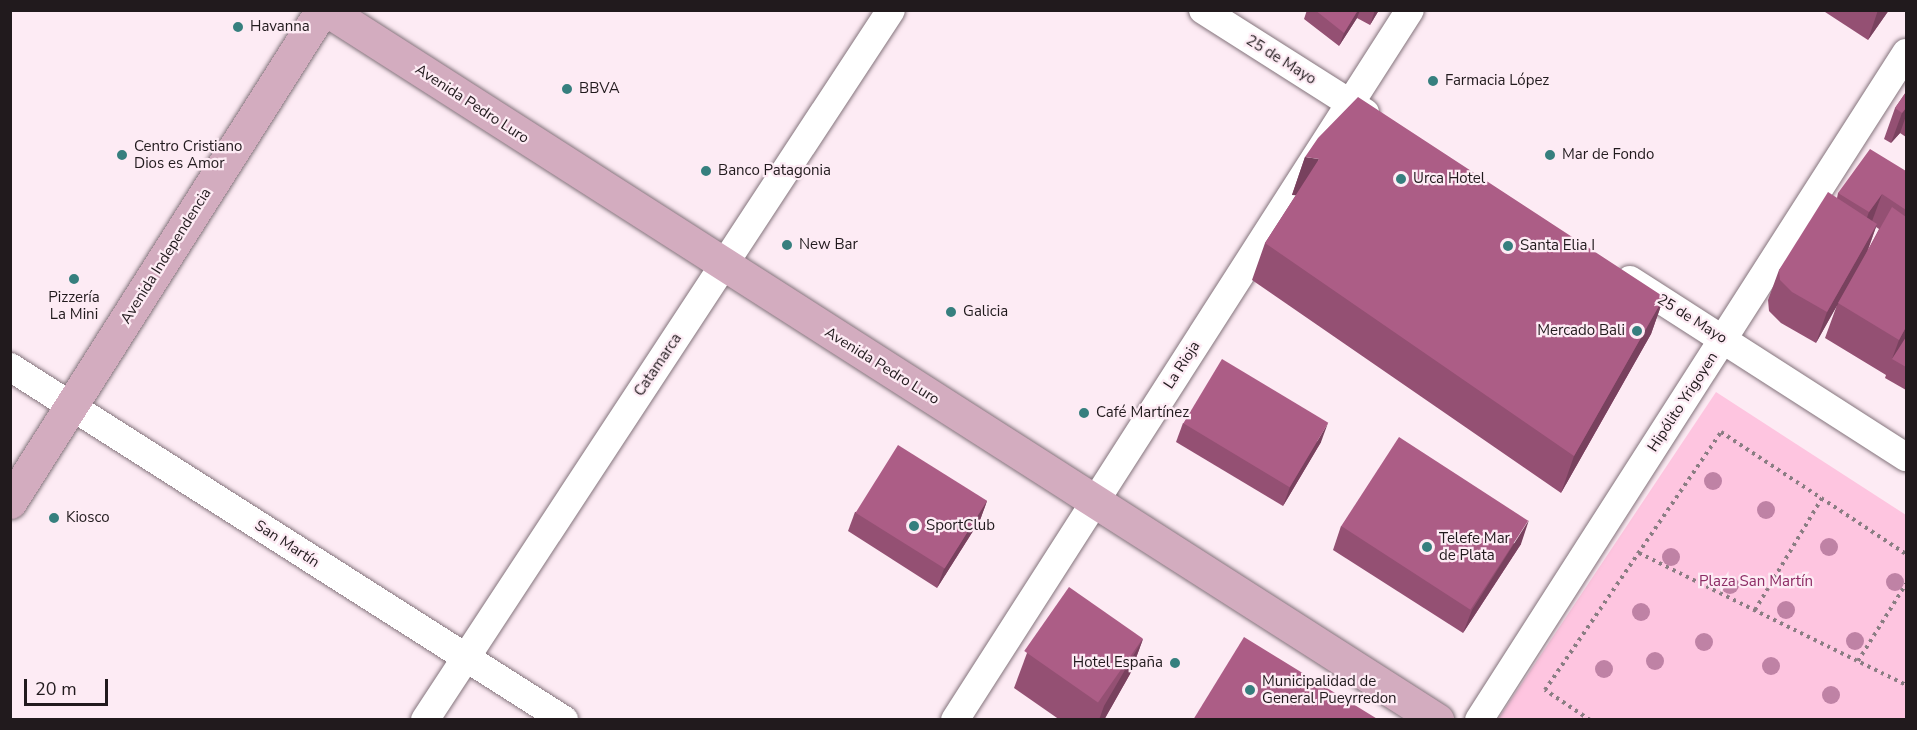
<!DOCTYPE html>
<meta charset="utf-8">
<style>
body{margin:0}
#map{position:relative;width:1917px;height:730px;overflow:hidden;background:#fdebf4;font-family:"Nunito Sans",sans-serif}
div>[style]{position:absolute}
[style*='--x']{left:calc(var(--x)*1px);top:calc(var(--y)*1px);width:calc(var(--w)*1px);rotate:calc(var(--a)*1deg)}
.green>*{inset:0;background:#fec5e0}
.path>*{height:4px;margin-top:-2px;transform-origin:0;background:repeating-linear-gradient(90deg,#8a7d83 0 3px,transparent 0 7.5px)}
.roads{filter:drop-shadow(0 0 2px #84747c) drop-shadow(0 0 2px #84747c)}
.minor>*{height:28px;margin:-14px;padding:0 14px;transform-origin:14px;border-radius:14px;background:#fff}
.major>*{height:33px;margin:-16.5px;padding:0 16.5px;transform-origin:16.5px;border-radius:16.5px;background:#d3acbf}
.trees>*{width:18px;height:18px;margin:-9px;border-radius:50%;background:#bf82a5}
.wall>*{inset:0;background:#945073}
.shaded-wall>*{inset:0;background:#78415e}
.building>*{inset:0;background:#ac5d86;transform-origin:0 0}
.dots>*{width:16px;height:16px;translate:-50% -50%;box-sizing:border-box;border:3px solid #fdebf4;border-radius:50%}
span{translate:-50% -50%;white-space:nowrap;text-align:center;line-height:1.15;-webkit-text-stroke:4.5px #fdebf4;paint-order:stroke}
.poi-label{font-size:15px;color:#211a1d}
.left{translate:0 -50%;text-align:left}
.right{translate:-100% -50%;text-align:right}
.street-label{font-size:15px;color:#211a1d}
.park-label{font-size:15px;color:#8d2c65}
.frame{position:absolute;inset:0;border:12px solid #211a1d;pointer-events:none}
.scale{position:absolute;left:24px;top:679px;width:84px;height:27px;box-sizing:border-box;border:3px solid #211a1d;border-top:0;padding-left:8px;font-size:18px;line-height:21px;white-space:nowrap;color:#211a1d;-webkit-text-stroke:4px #fdebf4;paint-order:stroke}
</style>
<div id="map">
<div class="green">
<div style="clip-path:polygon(1716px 392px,1906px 515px,1906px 719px,1498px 719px)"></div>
</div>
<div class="path">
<div style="--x:1639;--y:553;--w:298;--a:26.3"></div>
<div style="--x:1755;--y:610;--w:131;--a:-59.1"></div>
<div style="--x:1858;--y:661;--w:91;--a:-58.1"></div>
<div style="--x:1590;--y:720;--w:54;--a:-146.3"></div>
<div style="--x:1545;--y:690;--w:312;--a:-55.7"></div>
<div style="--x:1721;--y:432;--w:222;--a:33.4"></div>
</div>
<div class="roads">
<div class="minor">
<div style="--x:1203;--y:10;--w:192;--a:32.4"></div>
<div style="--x:1630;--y:280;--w:328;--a:32.7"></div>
<div style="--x:10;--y:367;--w:657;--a:32.5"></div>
<div style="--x:425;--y:720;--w:849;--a:-56.72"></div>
<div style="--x:955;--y:720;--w:843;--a:-57.35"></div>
<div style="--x:1479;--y:720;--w:792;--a:-57.37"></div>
</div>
<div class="major">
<div style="--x:327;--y:10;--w:1318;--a:32.6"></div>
<div style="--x:10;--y:502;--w:583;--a:-57.62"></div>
</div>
</div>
<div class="trees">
<div style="left:1713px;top:481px"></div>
<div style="left:1766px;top:510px"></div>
<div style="left:1829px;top:547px"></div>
<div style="left:1671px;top:557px"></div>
<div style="left:1895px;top:582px"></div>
<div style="left:1730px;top:585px"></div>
<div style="left:1786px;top:610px"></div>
<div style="left:1641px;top:612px"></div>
<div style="left:1855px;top:641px"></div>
<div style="left:1704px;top:642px"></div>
<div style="left:1655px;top:661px"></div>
<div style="left:1771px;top:666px"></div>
<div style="left:1604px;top:669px"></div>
<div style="left:1831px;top:695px"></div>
</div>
<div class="wall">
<div style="clip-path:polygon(1307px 10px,1379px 10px,1370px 25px,1357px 18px,1339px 46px,1304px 19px)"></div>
<div style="clip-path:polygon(1822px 10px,1889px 10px,1868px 40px)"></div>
<div style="clip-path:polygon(1906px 92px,1906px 137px,1900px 133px,1891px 143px,1884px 139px,1895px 108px)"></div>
<div style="clip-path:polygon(1305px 157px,1664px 297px,1651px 334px,1561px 493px,1252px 280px,1265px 243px,1296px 195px,1292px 195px)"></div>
<div style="clip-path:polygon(evenodd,1906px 171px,1906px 390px,1885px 378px,1886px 375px,1825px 338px,1837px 305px,1816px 343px,1781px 323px,1769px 311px,1768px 300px,1779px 270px,1837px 198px,1838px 193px,1906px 171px,1876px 227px,1879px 229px,1868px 250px,1876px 227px)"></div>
<div style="clip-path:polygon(1183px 423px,1321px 442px,1283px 506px,1176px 442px)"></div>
<div style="clip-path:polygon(987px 501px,980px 520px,937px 588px,848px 531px,855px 512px)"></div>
<div style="clip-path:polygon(1341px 526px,1521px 544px,1463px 633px,1333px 550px)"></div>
<div style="clip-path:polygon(1143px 639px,1130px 674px,1104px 720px,1060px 720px,1014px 688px,1027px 653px)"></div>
</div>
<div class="shaded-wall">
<div style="clip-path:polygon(1358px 10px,1360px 10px,1357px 18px,1339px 46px,1344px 33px)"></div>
<div style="clip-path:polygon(1375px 10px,1379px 10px,1370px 25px)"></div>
<div style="clip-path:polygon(1878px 10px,1889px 10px,1868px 40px)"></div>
<div style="clip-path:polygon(1906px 108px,1906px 116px,1900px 133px,1891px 143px,1902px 113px)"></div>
<div style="clip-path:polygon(1305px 157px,1319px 159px,1305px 196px,1292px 195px)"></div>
<div style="clip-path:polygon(1882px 194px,1871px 224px,1858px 242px,1869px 212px)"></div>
<div style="clip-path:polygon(1877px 224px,1866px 254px,1816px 343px,1827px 312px)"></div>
<div style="clip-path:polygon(1664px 297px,1651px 334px,1561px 493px,1574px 456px)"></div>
<div style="clip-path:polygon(1906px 327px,1906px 339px,1892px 359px,1899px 340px)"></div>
<div style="clip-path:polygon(1328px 423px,1321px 442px,1283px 506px,1290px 487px)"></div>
<div style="clip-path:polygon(987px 501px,980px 520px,937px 588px,944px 569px)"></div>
<div style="clip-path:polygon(1529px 520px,1521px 544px,1463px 633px,1472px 610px)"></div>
<div style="clip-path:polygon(1143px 639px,1130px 674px,1104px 720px,1099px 720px,1104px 706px)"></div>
</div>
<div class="building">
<div style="clip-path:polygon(1315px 10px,1358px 10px,1344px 33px)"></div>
<div style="clip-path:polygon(1906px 92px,1906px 108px,1902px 113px,1895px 108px)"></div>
<div style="clip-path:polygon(1358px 97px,1664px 297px,1574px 456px,1265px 243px,1319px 159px,1305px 157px,1318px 138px)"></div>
<div style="clip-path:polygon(1870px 149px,1906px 171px,1906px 210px,1882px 194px,1869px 212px,1838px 193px)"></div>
<div style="clip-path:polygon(1828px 192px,1877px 224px,1827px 312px,1792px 292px,1780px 280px,1779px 270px)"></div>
<div style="clip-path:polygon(1892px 207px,1906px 217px,1906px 327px,1899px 340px,1838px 303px)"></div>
<div style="clip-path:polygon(1906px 337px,1906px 367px,1892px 359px)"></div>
<div style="left:1222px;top:359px;width:124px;height:75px;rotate:31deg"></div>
<div style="left:1399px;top:437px;width:154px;height:106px;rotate:33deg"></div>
<div style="left:898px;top:445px;width:105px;height:80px;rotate:32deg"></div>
<div style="left:1069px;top:587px;width:90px;height:78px;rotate:35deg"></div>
<div style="clip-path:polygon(1244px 637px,1379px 720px,1193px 720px)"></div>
</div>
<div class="dots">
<div style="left:238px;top:27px;background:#367f7e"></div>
<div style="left:1433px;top:81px;background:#367f7e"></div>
<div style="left:567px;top:89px;background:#367f7e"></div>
<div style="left:122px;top:155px;background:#367f7e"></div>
<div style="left:1550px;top:155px;background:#367f7e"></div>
<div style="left:706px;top:171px;background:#367f7e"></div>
<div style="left:1401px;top:179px;background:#367f7e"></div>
<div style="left:787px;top:245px;background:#367f7e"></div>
<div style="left:1508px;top:246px;background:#367f7e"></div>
<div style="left:74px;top:279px;background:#367f7e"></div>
<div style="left:951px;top:312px;background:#367f7e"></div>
<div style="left:1637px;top:331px;background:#367f7e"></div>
<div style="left:1084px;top:413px;background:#367f7e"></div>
<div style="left:54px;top:518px;background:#367f7e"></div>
<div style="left:914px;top:526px;background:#367f7e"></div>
<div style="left:1427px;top:547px;background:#367f7e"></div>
<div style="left:1175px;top:663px;background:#367f7e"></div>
<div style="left:1250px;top:690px;background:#367f7e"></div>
</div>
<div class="poi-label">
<span class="left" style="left:250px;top:27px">Havanna</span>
<span class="left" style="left:1445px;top:81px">Farmacia López</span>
<span class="left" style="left:579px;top:89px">BBVA</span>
<span class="left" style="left:134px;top:155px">Centro Cristiano<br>Dios es Amor</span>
<span class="left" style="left:1562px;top:155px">Mar de Fondo</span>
<span class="left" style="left:718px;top:171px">Banco Patagonia</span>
<span class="left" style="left:1413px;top:179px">Urca Hotel</span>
<span class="left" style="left:799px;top:245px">New Bar</span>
<span class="left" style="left:1520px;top:246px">Santa Elia I</span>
<span style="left:74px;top:306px">Pizzería<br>La Mini</span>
<span class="left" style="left:963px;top:312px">Galicia</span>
<span class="right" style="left:1625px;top:331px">Mercado Bali</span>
<span class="left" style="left:1096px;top:413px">Café Martínez</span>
<span class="left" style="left:66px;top:518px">Kiosco</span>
<span class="left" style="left:926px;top:526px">SportClub</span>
<span class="left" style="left:1439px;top:547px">Telefe Mar<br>de Plata</span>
<span class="right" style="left:1163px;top:663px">Hotel España</span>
<span class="left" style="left:1262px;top:690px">Municipalidad de<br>General Pueyrredon</span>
</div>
<div class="street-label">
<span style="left:1281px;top:60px;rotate:32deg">25 de Mayo</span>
<span style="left:472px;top:104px;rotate:33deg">Avenida Pedro Luro</span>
<span style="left:166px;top:256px;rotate:-58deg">Avenida Independencia</span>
<span style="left:1692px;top:319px;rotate:32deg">25 de Mayo</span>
<span style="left:658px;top:365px;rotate:-56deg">Catamarca</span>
<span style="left:1182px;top:365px;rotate:-57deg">La Rioja</span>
<span style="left:882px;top:366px;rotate:32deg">Avenida Pedro Luro</span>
<span style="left:1683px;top:402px;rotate:-57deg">Hipólito Yrigoyen</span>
<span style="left:287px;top:544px;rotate:33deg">San Martín</span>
</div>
<div class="park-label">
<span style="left:1756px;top:582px">Plaza San Martín</span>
</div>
<div class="frame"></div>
<div class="scale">20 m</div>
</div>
